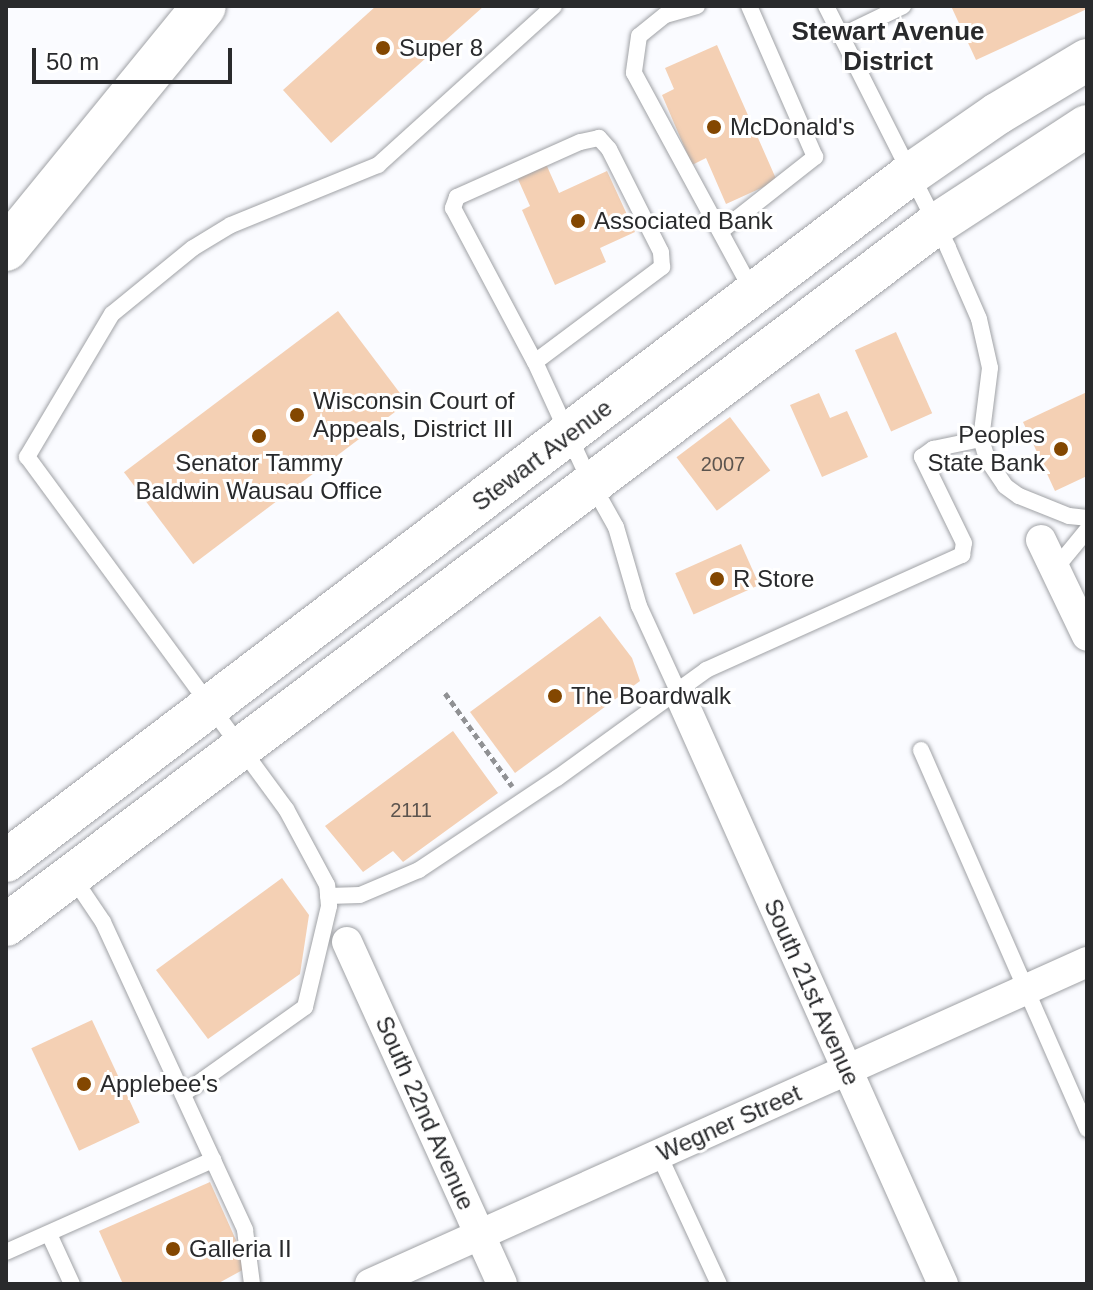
<!DOCTYPE html>
<style>
body{margin:0}
#map{position:relative;width:1093px;height:1290px;overflow:hidden;background:#fafbff;font-family:Arial,sans-serif}
div>[style]{position:absolute}
[style*='--x']{left:calc(var(--x)*1px);top:calc(var(--y)*1px);width:calc(var(--w)*1px);rotate:calc(var(--a)*1deg)}
.building>*{inset:0;background:#f4d0b4;transform-origin:0 0}
.path>*{height:5px;margin-top:-2.5px;transform-origin:0;background:repeating-linear-gradient(90deg,#909194 0 6px,transparent 0 10px)}
.roads{filter:drop-shadow(0 0 2px #a0a2a6) drop-shadow(0 0 2px #a0a2a6)}
.lane>*{height:16px;margin:-8px;padding:0 8px;transform-origin:8px;border-radius:8px;background:#fff}
.street>*{height:30px;margin:-15px;padding:0 15px;transform-origin:15px;border-radius:15px;background:#fff}
.secondary>*{height:42px;margin:-21px;padding:0 21px;transform-origin:21px;border-radius:21px;background:#fff}
.highway>*{height:44px;margin:-22px;padding:0 22px;transform-origin:22px;border-radius:22px;background:#fff}
.dots>*{width:22px;height:22px;translate:-50% -50%;box-sizing:border-box;border:4px solid #fff;border-radius:50%}
span{translate:-50% -50%;white-space:nowrap;text-align:center;line-height:1.15;-webkit-text-stroke:6px #fff;paint-order:stroke}
.number-label{font-size:20px;color:#5c544e}
.number-label span{-webkit-text-stroke-width:0}
.poi-label{font-size:24px;color:#292a2c}
.left{translate:0 -50%;text-align:left}
.right{translate:-100% -50%;text-align:right}
.street-label{font-size:24px;color:#292a2c}
.neighbourhood-label{font-size:26px;color:#292a2c;font-weight:700}
.frame{position:absolute;inset:0;border:8px solid #292a2c;pointer-events:none}
.scale{position:absolute;left:32px;top:48px;width:200px;height:36px;box-sizing:border-box;border:4px solid #292a2c;border-top:0;padding-left:10px;font-size:24px;line-height:28px;white-space:nowrap;color:#292a2c;-webkit-text-stroke:6px #fff;paint-order:stroke}
</style>
<div id="map">
<div class="building">
<div style="clip-path:polygon(376px 6px,484px 6px,331px 143px,283px 90px)"></div>
<div style="clip-path:polygon(951px 6px,1087px 6px,1087px 9px,976px 60px)"></div>
<div style="clip-path:polygon(717px 45px,777px 181px,726px 204px,706px 158px,692px 165px,662px 95px,674px 89px,665px 68px)"></div>
<div style="clip-path:polygon(546px 164px,559px 193px,607px 171px,635px 232px,600px 248px,606px 262px,555px 285px,522px 210px,530px 206px,517px 177px)"></div>
<div style="left:338px;top:311px;width:115px;height:268px;rotate:53deg"></div>
<div style="left:896px;top:332px;width:89px;height:45px;rotate:66deg"></div>
<div style="clip-path:polygon(1087px 392px,1087px 476px,1055px 491px,1023px 422px)"></div>
<div style="clip-path:polygon(819px 393px,830px 418px,847px 411px,868px 457px,822px 477px,790px 405px)"></div>
<div style="left:730px;top:417px;width:67px;height:67px;rotate:53deg"></div>
<div style="left:741px;top:544px;width:45px;height:72px;rotate:66deg"></div>
<div style="clip-path:polygon(600px 616px,632px 658px,640px 681px,515px 773px,470px 712px)"></div>
<div style="clip-path:polygon(453px 731px,498px 793px,403px 862px,393px 851px,363px 872px,325px 826px)"></div>
<div style="clip-path:polygon(282px 878px,309px 915px,300px 974px,208px 1039px,156px 970px)"></div>
<div style="left:92px;top:1020px;width:113px;height:67px;rotate:65deg"></div>
<div style="clip-path:polygon(210px 1182px,248px 1267px,217px 1284px,123px 1284px,99px 1231px)"></div>
</div>
<div class="path">
<div style="--x:445;--y:693;--w:115;--a:54.2"></div>
</div>
<div class="roads">
<div class="lane">
<div style="--x:697;--y:6;--w:33;--a:164"></div>
<div style="--x:665;--y:15;--w:33;--a:141"></div>
<div style="--x:639;--y:36;--w:37;--a:98"></div>
<div style="--x:634;--y:73;--w:251;--a:61.5"></div>
<div style="--x:826;--y:6;--w:271;--a:63.2"></div>
<div style="--x:948;--y:248;--w:77;--a:66.4"></div>
<div style="--x:979;--y:319;--w:50;--a:77.3"></div>
<div style="--x:990;--y:368;--w:72;--a:97.2"></div>
<div style="--x:981;--y:439;--w:21;--a:73"></div>
<div style="--x:987;--y:459;--w:32;--a:56"></div>
<div style="--x:1005;--y:486;--w:17;--a:36"></div>
<div style="--x:1019;--y:496;--w:54;--a:21.8"></div>
<div style="--x:1069;--y:516;--w:18;--a:6"></div>
<div style="--x:841;--y:36;--w:69;--a:-25.8"></div>
<div style="--x:721;--y:231;--w:120;--a:-38.2"></div>
<div style="--x:815;--y:157;--w:165;--a:-113.6"></div>
<div style="--x:535;--y:362;--w:159;--a:-36.8"></div>
<div style="--x:662;--y:267;--w:15;--a:-94"></div>
<div style="--x:661;--y:252;--w:115;--a:-116.8"></div>
<div style="--x:609;--y:149;--w:15;--a:-132"></div>
<div style="--x:599;--y:138;--w:19;--a:168"></div>
<div style="--x:580;--y:142;--w:135;--a:155.9"></div>
<div style="--x:457;--y:197;--w:12;--a:110"></div>
<div style="--x:453;--y:208;--w:174;--a:62"></div>
<div style="--x:535;--y:362;--w:127;--a:65.3"></div>
<div style="--x:588;--y:477;--w:57;--a:60.8"></div>
<div style="--x:616;--y:527;--w:82;--a:73.8"></div>
<div style="--x:639;--y:606;--w:103;--a:65.4"></div>
<div style="--x:1055;--y:569;--w:50;--a:-50.6"></div>
<div style="--x:921;--y:750;--w:414;--a:66.3"></div>
<div style="--x:72;--y:876;--w:55;--a:56"></div>
<div style="--x:103;--y:922;--w:339;--a:65.2"></div>
<div style="--x:245;--y:1230;--w:54;--a:82.6"></div>
<div style="--x:328;--y:896;--w:32;--a:-2"></div>
<div style="--x:360;--y:895;--w:64;--a:-23"></div>
<div style="--x:419;--y:870;--w:166;--a:-33.7"></div>
<div style="--x:557;--y:778;--w:184;--a:-35.9"></div>
<div style="--x:706;--y:670;--w:281;--a:-24.2"></div>
<div style="--x:962;--y:555;--w:12;--a:-81"></div>
<div style="--x:964;--y:543;--w:96;--a:-116"></div>
<div style="--x:922;--y:457;--w:14;--a:-36"></div>
<div style="--x:933;--y:449;--w:49;--a:-11.8"></div>
<div style="--x:183;--y:1094;--w:150;--a:-35.5"></div>
<div style="--x:305;--y:1007;--w:104;--a:-76.6"></div>
<div style="--x:329;--y:906;--w:21;--a:-95"></div>
<div style="--x:327;--y:885;--w:86;--a:-118.3"></div>
<div style="--x:286;--y:809;--w:437;--a:-126.3"></div>
<div style="--x:27;--y:457;--w:166;--a:-59.3"></div>
<div style="--x:112;--y:314;--w:104;--a:-39.2"></div>
<div style="--x:193;--y:248;--w:44;--a:-31.2"></div>
<div style="--x:231;--y:225;--w:159;--a:-22.2"></div>
<div style="--x:378;--y:165;--w:237;--a:-42.1"></div>
<div style="--x:659;--y:1155;--w:142;--a:65.1"></div>
<div style="--x:49;--y:1234;--w:55;--a:65.3"></div>
<div style="--x:6;--y:1252;--w:227;--a:-24"></div>
</div>
<div class="street">
<div style="--x:1041;--y:540;--w:106;--a:64.4"></div>
<div style="--x:682;--y:700;--w:640;--a:65.92"></div>
<div style="--x:347;--y:942;--w:375;--a:65.6"></div>
<div style="--x:370;--y:1284;--w:786;--a:-24.18"></div>
</div>
<div class="secondary">
<div style="--x:6;--y:861;--w:1134;--a:-37.22"></div>
<div style="--x:909;--y:175;--w:107;--a:-34.7"></div>
<div style="--x:997;--y:114;--w:105;--a:-31"></div>
<div style="--x:6;--y:925;--w:1163;--a:-37"></div>
<div style="--x:935;--y:225;--w:181;--a:-33.1"></div>
</div>
<div class="highway">
<div style="--x:6;--y:249;--w:313;--a:-50.8"></div>
</div>
</div>
<div class="dots">
<div style="left:383px;top:48px;background:#834701"></div>
<div style="left:714px;top:127px;background:#834701"></div>
<div style="left:578px;top:221px;background:#834701"></div>
<div style="left:297px;top:415px;background:#834701"></div>
<div style="left:259px;top:436px;background:#834701"></div>
<div style="left:1061px;top:449px;background:#834701"></div>
<div style="left:717px;top:579px;background:#834701"></div>
<div style="left:555px;top:696px;background:#834701"></div>
<div style="left:84px;top:1084px;background:#834701"></div>
<div style="left:173px;top:1249px;background:#834701"></div>
</div>
<div class="number-label">
<span style="left:723px;top:464px">2007</span>
<span style="left:411px;top:810px">2111</span>
</div>
<div class="poi-label">
<span class="left" style="left:399px;top:48px">Super 8</span>
<span class="left" style="left:730px;top:127px">McDonald's</span>
<span class="left" style="left:594px;top:221px">Associated Bank</span>
<span class="left" style="left:313px;top:415px">Wisconsin Court of<br>Appeals, District III</span>
<span class="right" style="left:1045px;top:449px">Peoples<br>State Bank</span>
<span style="left:259px;top:477px">Senator Tammy<br>Baldwin Wausau Office</span>
<span class="left" style="left:733px;top:579px">R Store</span>
<span class="left" style="left:571px;top:696px">The Boardwalk</span>
<span class="left" style="left:100px;top:1084px">Applebee's</span>
<span class="left" style="left:189px;top:1249px">Galleria II</span>
</div>
<div class="street-label">
<span style="left:542px;top:455px;rotate:-37deg">Stewart Avenue</span>
<span style="left:812px;top:992px;rotate:66deg">South 21st Avenue</span>
<span style="left:425px;top:1113px;rotate:66deg">South 22nd Avenue</span>
<span style="left:729px;top:1123px;rotate:-24deg">Wegner Street</span>
</div>
<div class="neighbourhood-label">
<span style="left:888px;top:47px">Stewart Avenue<br>District</span>
</div>
<div class="frame"></div>
<div class="scale">50 m</div>
</div>
